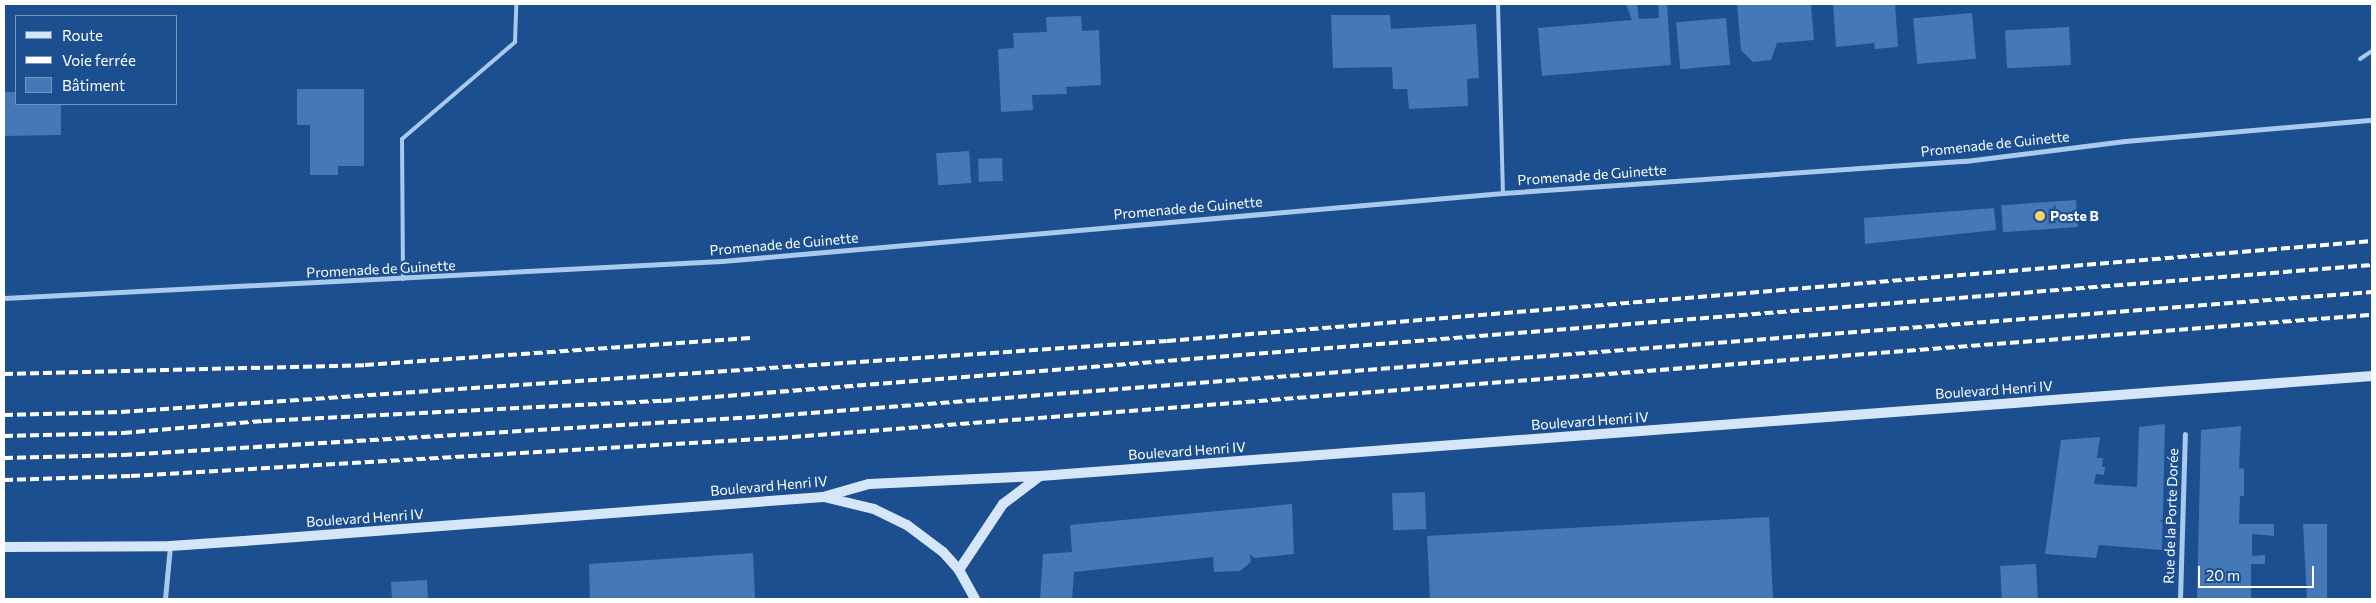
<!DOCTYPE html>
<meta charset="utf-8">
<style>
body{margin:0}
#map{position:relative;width:2376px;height:603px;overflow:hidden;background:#1b4f8f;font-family:Commissioner,sans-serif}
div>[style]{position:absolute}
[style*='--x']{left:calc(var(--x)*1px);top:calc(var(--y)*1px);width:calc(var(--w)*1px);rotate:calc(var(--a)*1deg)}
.building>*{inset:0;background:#4478b7;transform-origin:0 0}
.lane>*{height:4px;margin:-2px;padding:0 2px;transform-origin:2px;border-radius:2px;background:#a9c9ee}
.street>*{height:5px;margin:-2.5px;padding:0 2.5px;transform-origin:2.5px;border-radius:2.5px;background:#a9c9ee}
.secondary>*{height:10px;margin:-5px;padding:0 5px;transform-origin:5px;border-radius:5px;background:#d6e6fa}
.rail>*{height:4px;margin-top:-2px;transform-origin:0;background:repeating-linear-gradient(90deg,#fff 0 9px,transparent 0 13px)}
.dots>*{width:14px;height:14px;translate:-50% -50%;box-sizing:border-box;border:2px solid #1b4f8f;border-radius:50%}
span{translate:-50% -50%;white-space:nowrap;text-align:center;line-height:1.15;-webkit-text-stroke:4.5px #1b4f8f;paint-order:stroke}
.street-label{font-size:14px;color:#fff}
.poi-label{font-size:14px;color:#fff;font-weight:700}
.left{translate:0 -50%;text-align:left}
.frame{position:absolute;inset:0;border:5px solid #fff;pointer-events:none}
.legend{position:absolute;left:15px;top:15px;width:162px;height:90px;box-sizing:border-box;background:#1b4f8f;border:1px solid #7695bc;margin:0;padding:6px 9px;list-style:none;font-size:15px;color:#fff}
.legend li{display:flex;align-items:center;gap:10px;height:25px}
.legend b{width:25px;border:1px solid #7695bc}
.scale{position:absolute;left:2198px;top:566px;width:116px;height:22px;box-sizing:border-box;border:2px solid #fff;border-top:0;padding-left:6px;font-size:15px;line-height:18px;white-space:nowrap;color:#fff;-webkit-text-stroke:4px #1b4f8f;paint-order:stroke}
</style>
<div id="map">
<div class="building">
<div style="clip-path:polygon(1626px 4px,1637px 4px,1639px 19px,1659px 18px,1658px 4px,1667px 4px,1671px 65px,1542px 76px,1538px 28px,1632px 20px)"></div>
<div style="clip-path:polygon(1737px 4px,1811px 4px,1814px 40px,1777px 43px,1771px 60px,1753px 62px,1741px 50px)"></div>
<div style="clip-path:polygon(1833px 4px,1895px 4px,1898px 47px,1875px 49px,1874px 43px,1836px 47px)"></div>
<div style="left:1972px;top:13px;width:46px;height:59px;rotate:85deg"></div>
<div style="clip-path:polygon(1331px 15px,1390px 15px,1391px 29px,1476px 24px,1479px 78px,1467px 79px,1468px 106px,1409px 109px,1407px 89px,1393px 89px,1392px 67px,1333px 68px)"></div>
<div style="clip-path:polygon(1081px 16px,1082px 31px,1099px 30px,1101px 85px,1066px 87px,1067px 94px,1032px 95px,1033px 110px,1001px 112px,998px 49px,1014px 48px,1013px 33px,1047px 32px,1046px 17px)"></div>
<div style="left:1726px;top:18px;width:47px;height:50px;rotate:85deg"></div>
<div style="left:2069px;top:27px;width:38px;height:64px;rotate:87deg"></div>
<div style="clip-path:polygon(297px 89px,364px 89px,364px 166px,338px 166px,338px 175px,310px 175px,310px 125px,297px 125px)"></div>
<div style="clip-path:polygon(4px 92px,16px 92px,16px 104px,61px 104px,61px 135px,4px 136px)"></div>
<div style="left:969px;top:151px;width:32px;height:33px;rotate:86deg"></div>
<div style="left:1002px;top:158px;width:23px;height:24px;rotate:88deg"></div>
<div style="left:2076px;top:200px;width:27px;height:75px;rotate:86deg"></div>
<div style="clip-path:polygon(1994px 208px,1996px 230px,1865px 244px,1864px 218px)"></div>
<div style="clip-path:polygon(2165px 424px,2162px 550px,2099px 545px,2096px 558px,2045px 554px,2061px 440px,2100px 437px,2097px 458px,2103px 458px,2102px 467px,2105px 467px,2104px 475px,2096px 474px,2094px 484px,2137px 487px,2139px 427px)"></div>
<div style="clip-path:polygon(2241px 426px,2239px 469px,2244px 468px,2244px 496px,2240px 496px,2239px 524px,2274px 524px,2274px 536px,2252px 534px,2252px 556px,2265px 555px,2265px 564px,2251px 564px,2251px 599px,2197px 599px,2201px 430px)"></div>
<div style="left:1425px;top:492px;width:37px;height:33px;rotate:88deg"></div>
<div style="clip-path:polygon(1292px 504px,1294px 554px,1254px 558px,1250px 554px,1251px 562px,1240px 571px,1214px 572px,1213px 557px,1074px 572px,1072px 599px,1040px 599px,1043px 554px,1072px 552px,1070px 525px)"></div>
<div style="clip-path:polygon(1769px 517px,1773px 599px,1430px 599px,1427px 536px)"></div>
<div style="clip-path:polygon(2303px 524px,2327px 524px,2327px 599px,2307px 599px)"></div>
<div style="clip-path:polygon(753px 553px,755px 599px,590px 599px,589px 564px)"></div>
<div style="left:2036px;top:564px;width:35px;height:36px;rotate:87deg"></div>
<div style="left:427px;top:580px;width:19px;height:36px;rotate:87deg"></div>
</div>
<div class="lane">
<div style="--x:1498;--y:4;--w:189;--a:88.5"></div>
<div style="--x:2360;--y:59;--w:14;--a:-34"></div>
<div style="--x:403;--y:279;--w:140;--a:-90.4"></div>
<div style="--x:402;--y:139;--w:149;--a:-40.6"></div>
<div style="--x:515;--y:42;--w:38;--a:-88"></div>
</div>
<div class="street">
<div style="--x:4;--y:298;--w:719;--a:-2.95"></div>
<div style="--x:722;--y:261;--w:784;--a:-4.98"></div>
<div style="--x:1503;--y:193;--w:463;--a:-4"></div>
<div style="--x:1965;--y:161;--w:161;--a:-7.1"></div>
<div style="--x:2125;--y:141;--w:248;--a:-4.9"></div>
<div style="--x:165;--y:599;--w:53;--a:-84.6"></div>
<div style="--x:2180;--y:599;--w:165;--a:-88.3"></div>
</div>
<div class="secondary">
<div style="--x:824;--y:497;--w:51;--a:13.5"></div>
<div style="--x:874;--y:509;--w:37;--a:26"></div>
<div style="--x:907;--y:525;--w:45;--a:36.9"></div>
<div style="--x:943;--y:552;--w:24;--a:48"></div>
<div style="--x:959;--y:570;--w:33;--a:61"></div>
<div style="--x:4;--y:547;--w:166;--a:-0.3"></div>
<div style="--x:170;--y:546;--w:74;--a:-3.9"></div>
<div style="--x:244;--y:541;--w:581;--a:-4.35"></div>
<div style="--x:823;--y:497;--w:48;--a:-15.8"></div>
<div style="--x:869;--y:484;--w:171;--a:-2.7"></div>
<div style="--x:1040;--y:476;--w:1336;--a:-4.29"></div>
<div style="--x:959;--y:570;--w:79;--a:-56.3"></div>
<div style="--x:1003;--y:504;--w:46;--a:-37.1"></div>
</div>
<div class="rail">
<div style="--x:4;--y:374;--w:361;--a:-1.4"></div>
<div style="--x:365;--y:365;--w:386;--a:-4"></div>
<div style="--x:4;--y:415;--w:117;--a:-1.5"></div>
<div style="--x:121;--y:412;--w:1048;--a:-3.88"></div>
<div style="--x:1167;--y:341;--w:1209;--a:-4.74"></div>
<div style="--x:4;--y:436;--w:119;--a:-1.4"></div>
<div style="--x:123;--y:433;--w:141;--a:-4.9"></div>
<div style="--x:263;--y:421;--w:400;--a:-2.9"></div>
<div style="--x:663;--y:401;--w:1714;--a:-4.55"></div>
<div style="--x:4;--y:458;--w:119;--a:-1.4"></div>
<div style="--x:123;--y:455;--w:650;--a:-3.44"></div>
<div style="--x:772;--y:416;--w:1605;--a:-4.43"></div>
<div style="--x:4;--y:480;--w:127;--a:-1.8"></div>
<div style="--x:131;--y:476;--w:649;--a:-3.36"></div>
<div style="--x:779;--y:438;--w:1598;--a:-4.42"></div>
</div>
<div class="dots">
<div style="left:2040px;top:216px;background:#ffd166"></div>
</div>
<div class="street-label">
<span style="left:1995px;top:144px;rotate:-6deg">Promenade de Guinette</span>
<span style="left:1592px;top:175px;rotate:-4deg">Promenade de Guinette</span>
<span style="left:1188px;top:208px;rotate:-5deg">Promenade de Guinette</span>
<span style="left:784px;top:244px;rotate:-5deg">Promenade de Guinette</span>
<span style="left:381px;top:269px;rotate:-3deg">Promenade de Guinette</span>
<span style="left:1994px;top:390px;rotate:-4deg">Boulevard Henri IV</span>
<span style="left:1590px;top:421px;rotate:-4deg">Boulevard Henri IV</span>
<span style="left:1187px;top:451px;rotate:-4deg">Boulevard Henri IV</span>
<span style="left:769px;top:486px;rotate:-5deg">Boulevard Henri IV</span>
<span style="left:2171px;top:516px;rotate:-88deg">Rue de la Porte Dorée</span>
<span style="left:365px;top:518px;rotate:-4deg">Boulevard Henri IV</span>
</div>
<div class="poi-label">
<span class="left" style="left:2050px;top:216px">Poste B</span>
</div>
<div class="frame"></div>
<ul class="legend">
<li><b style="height:6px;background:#d6e6fa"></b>Route</li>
<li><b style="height:6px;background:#fff"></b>Voie ferrée</li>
<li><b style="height:14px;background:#4478b7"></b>Bâtiment</li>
</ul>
<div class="scale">20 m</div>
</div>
